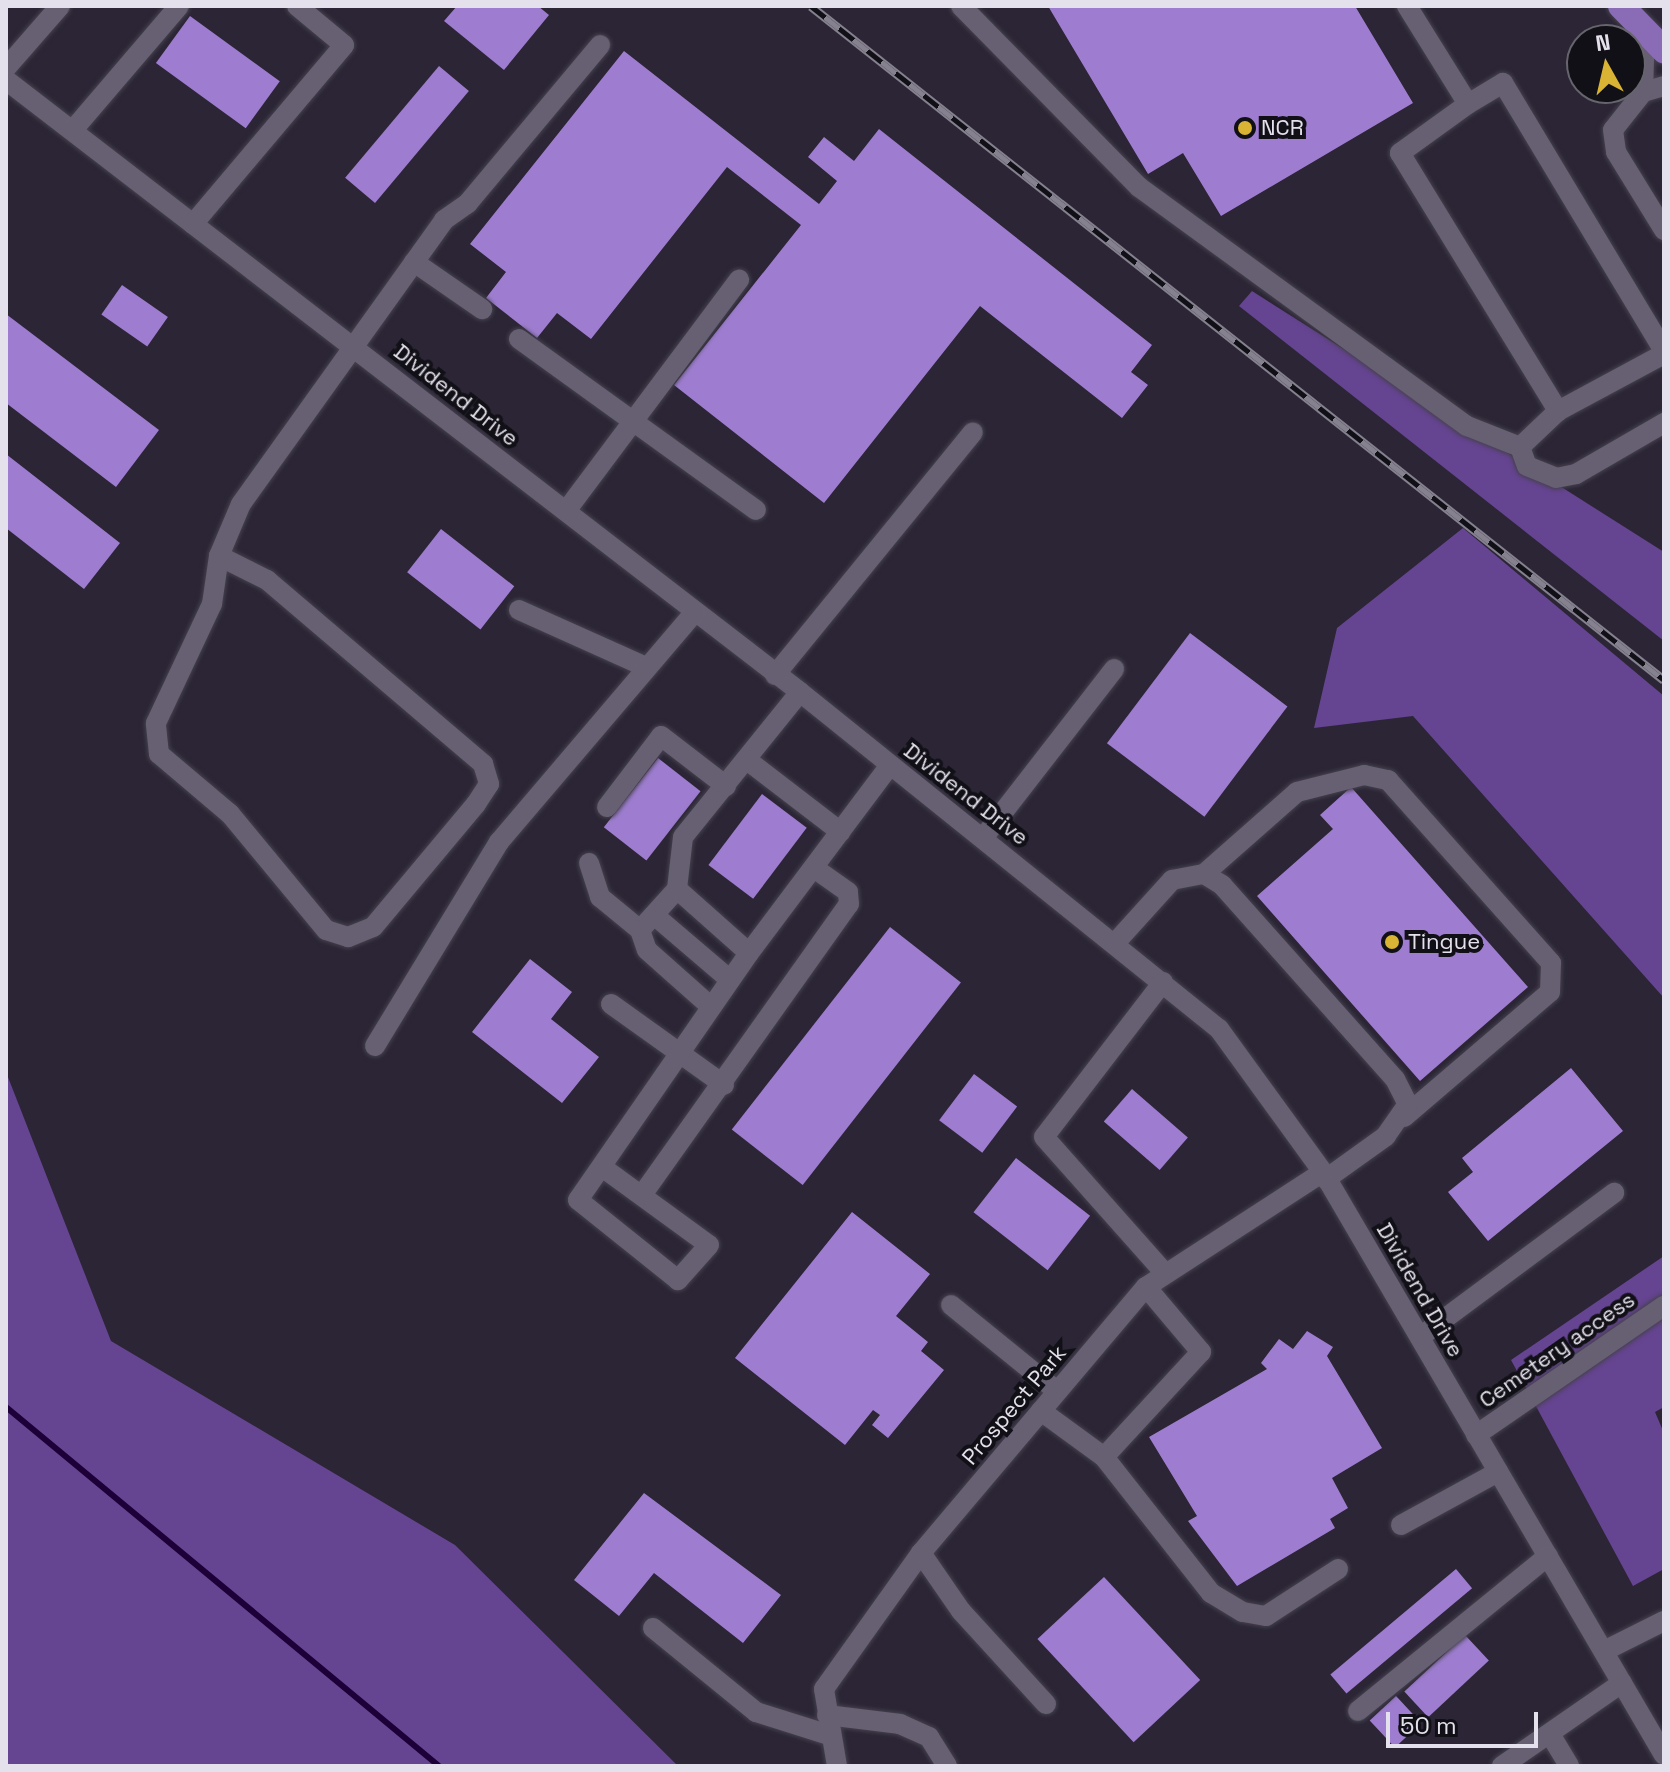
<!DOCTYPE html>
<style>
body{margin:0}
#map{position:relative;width:1670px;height:1772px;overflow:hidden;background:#2b2535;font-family:"Space Grotesk",sans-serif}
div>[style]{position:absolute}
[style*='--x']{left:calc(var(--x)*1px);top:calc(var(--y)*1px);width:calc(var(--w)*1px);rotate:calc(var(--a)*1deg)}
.forest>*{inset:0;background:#654491}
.stream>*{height:6px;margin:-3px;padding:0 3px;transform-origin:3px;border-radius:3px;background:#1c0037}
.building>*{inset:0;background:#9e7dd0;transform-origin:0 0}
.roads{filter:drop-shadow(0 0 2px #45414e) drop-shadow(0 0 2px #45414e)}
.minor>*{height:20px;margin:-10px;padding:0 10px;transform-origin:10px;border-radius:10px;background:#676073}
.major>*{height:26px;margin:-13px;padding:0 13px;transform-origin:13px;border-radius:13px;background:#8a6bb5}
.rail>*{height:9px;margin-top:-4.5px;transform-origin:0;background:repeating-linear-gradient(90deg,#121017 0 18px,#86818e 0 36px);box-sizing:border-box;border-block:2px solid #86818e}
.dots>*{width:22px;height:22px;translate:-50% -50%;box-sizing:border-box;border:4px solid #121017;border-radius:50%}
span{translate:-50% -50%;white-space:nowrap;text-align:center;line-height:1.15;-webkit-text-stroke:8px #121017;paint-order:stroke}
.poi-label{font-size:22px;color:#e5e1ec}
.left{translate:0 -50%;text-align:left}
.street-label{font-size:22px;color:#e5e1ec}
.frame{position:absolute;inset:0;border:8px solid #e5e1ec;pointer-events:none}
.north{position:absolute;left:1566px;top:24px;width:80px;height:80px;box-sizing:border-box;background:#121017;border:2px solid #66646c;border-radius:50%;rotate:352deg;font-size:22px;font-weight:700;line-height:32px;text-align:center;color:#e5e1ec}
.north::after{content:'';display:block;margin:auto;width:28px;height:36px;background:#d9b334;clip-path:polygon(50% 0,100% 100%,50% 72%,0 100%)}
.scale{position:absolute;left:1386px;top:1712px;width:152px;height:36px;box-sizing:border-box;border:4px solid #e5e1ec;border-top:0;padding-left:10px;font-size:24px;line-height:28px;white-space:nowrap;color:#e5e1ec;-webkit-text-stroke:6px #121017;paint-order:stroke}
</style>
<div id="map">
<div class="forest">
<div style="clip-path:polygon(1252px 291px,1664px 552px,1664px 641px,1239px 306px)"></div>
<div style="clip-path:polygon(1463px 528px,1664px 696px,1664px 998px,1413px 716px,1314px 728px,1337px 628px)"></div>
<div style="clip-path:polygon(6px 1072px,111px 1341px,455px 1545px,678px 1766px,6px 1766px)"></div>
<div style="clip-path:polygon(1664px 1256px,1664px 1407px,1655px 1412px,1664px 1433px,1664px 1569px,1633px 1586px,1511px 1360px)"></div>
</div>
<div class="stream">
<div style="--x:6;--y:1407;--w:562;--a:39.66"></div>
</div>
<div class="building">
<div style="clip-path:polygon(457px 6px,538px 6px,549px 15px,504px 70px,444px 21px)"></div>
<div style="clip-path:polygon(1048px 6px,1355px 6px,1413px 103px,1221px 216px,1183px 153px,1148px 174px)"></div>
<div style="left:190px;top:16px;width:111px;height:58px;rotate:36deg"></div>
<div style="clip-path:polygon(624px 51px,819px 204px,837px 181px,808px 157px,824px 137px,854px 161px,879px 129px,1152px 345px,1131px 372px,1148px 385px,1122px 418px,980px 306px,824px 503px,674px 385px,801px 225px,727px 167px,591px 339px,557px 313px,537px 338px,486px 298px,506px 272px,470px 244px)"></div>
<div style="left:439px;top:66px;width:39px;height:146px;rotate:40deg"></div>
<div style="left:122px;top:285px;width:56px;height:36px;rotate:35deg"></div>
<div style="clip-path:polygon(6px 314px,159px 430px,116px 487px,6px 403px)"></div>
<div style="clip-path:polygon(6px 454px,120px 543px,84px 589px,6px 528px)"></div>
<div style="left:441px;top:529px;width:93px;height:55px;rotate:38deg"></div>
<div style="left:1190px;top:633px;width:122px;height:138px;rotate:37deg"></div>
<div style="left:658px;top:758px;width:54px;height:88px;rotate:38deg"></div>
<div style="clip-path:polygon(1351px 787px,1528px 987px,1420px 1081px,1257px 896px,1333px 829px,1320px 815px)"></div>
<div style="left:762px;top:794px;width:56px;height:89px;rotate:37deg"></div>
<div style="left:890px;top:927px;width:90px;height:257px;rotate:38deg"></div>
<div style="clip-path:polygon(530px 959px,572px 992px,551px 1019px,599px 1057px,562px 1103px,472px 1032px)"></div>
<div style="clip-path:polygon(1571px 1068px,1623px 1131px,1488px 1241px,1448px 1192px,1473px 1172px,1462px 1158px)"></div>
<div style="left:974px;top:1074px;width:54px;height:58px;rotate:37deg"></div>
<div style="left:1132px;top:1089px;width:74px;height:43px;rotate:41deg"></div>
<div style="left:1016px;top:1158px;width:94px;height:69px;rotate:38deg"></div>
<div style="clip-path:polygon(852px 1212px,930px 1274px,896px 1316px,928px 1342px,921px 1351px,944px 1370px,888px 1438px,872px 1425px,880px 1415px,873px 1410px,845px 1445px,735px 1358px)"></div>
<div style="clip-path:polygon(1307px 1331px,1333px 1347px,1327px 1356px,1382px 1448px,1332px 1478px,1348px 1508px,1330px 1519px,1335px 1528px,1237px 1586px,1188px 1521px,1197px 1516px,1149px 1437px,1267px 1369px,1261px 1363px,1279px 1339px,1293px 1349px)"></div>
<div style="clip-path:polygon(644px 1493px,781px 1595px,743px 1643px,654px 1573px,619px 1616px,574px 1580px)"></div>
<div style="left:1456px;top:1569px;width:25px;height:164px;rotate:50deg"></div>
<div style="left:1104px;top:1577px;width:141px;height:91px;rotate:47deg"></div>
<div style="left:1465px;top:1635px;width:35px;height:83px;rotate:47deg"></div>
<div style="left:1396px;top:1696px;width:37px;height:36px;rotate:47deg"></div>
</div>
<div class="roads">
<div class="minor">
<div style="--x:961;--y:6;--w:254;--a:45.5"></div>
<div style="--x:1139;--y:187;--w:406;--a:36.1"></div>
<div style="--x:1467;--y:426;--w:57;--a:21.6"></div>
<div style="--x:1407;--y:6;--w:115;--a:58.1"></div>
<div style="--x:1468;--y:104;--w:41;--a:-31"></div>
<div style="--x:1503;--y:83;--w:313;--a:59"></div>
<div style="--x:6;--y:68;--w:82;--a:-48.9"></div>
<div style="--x:6;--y:80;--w:1002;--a:37.62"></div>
<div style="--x:800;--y:692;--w:538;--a:38.81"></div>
<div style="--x:1219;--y:1029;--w:177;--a:54"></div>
<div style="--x:1323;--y:1172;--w:675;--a:59.68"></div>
<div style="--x:1664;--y:86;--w:22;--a:164"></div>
<div style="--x:1643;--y:92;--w:48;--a:128.3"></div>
<div style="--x:1613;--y:130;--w:22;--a:82"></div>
<div style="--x:1616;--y:152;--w:92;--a:58.4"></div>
<div style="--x:1643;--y:92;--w:62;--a:-88.2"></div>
<div style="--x:1468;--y:104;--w:84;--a:144.2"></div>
<div style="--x:1400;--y:153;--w:303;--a:58.5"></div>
<div style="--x:1558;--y:411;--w:120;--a:-28.3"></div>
<div style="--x:73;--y:130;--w:163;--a:-49.5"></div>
<div style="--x:193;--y:224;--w:234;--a:-49.8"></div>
<div style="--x:344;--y:45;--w:61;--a:-140.3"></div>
<div style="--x:414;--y:262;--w:83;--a:34.7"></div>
<div style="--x:519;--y:339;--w:292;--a:35.8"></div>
<div style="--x:1558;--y:411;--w:52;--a:136.5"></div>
<div style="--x:1520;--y:447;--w:20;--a:70"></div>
<div style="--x:1527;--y:466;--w:31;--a:22"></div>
<div style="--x:1556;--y:478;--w:20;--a:-11"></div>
<div style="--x:1576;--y:474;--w:102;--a:-30.1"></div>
<div style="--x:566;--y:511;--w:289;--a:-53.2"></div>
<div style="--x:219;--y:556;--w:54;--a:26.6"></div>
<div style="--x:267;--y:580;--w:284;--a:40.4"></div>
<div style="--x:483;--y:764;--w:21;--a:73"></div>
<div style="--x:489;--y:784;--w:24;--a:123"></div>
<div style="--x:476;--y:804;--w:160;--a:129.9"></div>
<div style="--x:373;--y:927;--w:27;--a:158"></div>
<div style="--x:348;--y:937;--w:23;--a:-162"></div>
<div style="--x:326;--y:930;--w:151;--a:-129.6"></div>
<div style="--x:230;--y:814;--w:93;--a:-139.8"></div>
<div style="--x:159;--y:754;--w:31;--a:-96"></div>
<div style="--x:156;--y:723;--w:132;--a:-64.8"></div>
<div style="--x:212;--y:604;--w:49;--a:-81.7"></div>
<div style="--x:219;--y:556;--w:56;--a:-67.1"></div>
<div style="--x:241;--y:504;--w:349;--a:-54.4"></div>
<div style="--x:444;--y:220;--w:29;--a:-35"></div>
<div style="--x:468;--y:203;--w:206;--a:-50.1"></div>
<div style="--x:519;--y:610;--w:139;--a:24.2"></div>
<div style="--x:775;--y:675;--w:313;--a:-50.8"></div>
<div style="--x:800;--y:692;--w:186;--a:128.9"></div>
<div style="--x:683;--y:837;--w:52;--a:96.6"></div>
<div style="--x:677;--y:889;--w:96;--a:41.6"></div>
<div style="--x:749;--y:953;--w:235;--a:-53.1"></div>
<div style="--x:747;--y:760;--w:118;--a:37.5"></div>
<div style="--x:607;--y:807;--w:89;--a:-52.7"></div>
<div style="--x:661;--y:736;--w:82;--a:37.6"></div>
<div style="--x:983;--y:838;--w:214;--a:-52.2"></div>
<div style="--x:589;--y:863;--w:36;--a:72"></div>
<div style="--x:600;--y:897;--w:52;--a:39.5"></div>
<div style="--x:640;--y:930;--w:55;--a:-47.9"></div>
<div style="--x:1204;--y:874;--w:124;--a:-41.4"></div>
<div style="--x:1297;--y:792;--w:69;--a:-14.2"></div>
<div style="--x:1364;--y:775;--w:25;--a:12"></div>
<div style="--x:1388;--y:780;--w:245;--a:48.3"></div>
<div style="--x:1551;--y:963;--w:29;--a:92"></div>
<div style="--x:1550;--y:992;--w:192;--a:139.4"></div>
<div style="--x:654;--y:915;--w:100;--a:40.5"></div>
<div style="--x:640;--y:930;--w:21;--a:71"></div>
<div style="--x:647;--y:950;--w:84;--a:41.6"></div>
<div style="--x:1116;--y:942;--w:84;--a:-47.9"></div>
<div style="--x:1172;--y:880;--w:33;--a:-11"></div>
<div style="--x:1204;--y:874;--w:21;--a:31"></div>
<div style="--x:1222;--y:885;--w:260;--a:48.3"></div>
<div style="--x:1395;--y:1079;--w:28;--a:63"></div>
<div style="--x:1408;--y:1104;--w:39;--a:125"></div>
<div style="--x:1386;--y:1136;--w:74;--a:144.4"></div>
<div style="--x:1163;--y:982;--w:195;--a:127.5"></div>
<div style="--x:1044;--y:1137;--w:181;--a:48.4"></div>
<div style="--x:611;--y:1004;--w:139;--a:35.6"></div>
<div style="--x:375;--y:1046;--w:239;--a:-58.7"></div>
<div style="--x:499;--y:842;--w:302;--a:-49.6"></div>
<div style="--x:602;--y:1167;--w:132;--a:36.1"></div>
<div style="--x:709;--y:1245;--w:47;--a:131.5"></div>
<div style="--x:678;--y:1280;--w:128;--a:-141.3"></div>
<div style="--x:578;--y:1200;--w:300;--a:-55.3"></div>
<div style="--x:642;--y:1195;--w:357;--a:-54.6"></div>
<div style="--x:849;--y:904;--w:12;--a:-95"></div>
<div style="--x:848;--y:892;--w:42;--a:-144.8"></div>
<div style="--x:951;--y:1305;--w:136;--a:39.1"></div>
<div style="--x:1420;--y:1337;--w:242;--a:-36.6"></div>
<div style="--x:1041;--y:1411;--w:78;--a:36.1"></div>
<div style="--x:1104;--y:1457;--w:173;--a:51.8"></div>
<div style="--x:1211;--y:1593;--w:37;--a:31"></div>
<div style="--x:1243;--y:1612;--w:23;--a:10"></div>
<div style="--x:1266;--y:1616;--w:86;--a:-33.1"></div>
<div style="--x:1476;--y:1435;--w:228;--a:-34.5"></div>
<div style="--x:1104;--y:1457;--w:143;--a:-47.3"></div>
<div style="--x:1201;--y:1352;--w:85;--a:-130.2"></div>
<div style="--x:1401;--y:1525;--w:111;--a:-28.7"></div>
<div style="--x:921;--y:1553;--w:70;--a:55.4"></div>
<div style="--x:961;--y:1611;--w:126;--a:47.6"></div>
<div style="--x:653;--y:1628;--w:133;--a:39.2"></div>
<div style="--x:756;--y:1712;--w:77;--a:17.5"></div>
<div style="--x:1604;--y:1651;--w:67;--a:-26.6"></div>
<div style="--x:1358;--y:1711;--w:245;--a:-39.2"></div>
<div style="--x:827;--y:1715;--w:74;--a:7"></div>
<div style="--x:900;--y:1724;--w:32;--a:24"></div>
<div style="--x:929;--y:1737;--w:34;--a:58"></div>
<div style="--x:1550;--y:1734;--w:37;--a:59"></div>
<div style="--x:837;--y:1766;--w:78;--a:-99.6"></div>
<div style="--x:824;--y:1689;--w:167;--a:-54.5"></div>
<div style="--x:921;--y:1553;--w:348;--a:-49.8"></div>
<div style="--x:1146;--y:1287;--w:211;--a:-33"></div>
<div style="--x:1502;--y:1766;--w:146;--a:-34.7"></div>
</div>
<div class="major">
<div style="--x:1621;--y:6;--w:62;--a:45.7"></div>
</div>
</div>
<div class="rail">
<div style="--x:811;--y:6;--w:1087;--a:38.31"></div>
</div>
<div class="dots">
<div style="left:1245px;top:128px;background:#d9b334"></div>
<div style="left:1392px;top:942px;background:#d9b334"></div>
</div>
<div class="poi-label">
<span class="left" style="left:1261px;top:128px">NCR</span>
<span class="left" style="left:1408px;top:942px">Tingue</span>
</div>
<div class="street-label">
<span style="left:456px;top:395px;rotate:38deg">Dividend Drive</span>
<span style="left:966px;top:794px;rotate:38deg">Dividend Drive</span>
<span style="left:1420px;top:1290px;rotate:60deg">Dividend Drive</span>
<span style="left:1557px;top:1350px;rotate:-35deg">Cemetery access</span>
<span style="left:1014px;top:1405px;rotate:-50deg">Prospect Park</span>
</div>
<div class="frame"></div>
<div class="north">N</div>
<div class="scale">50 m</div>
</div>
